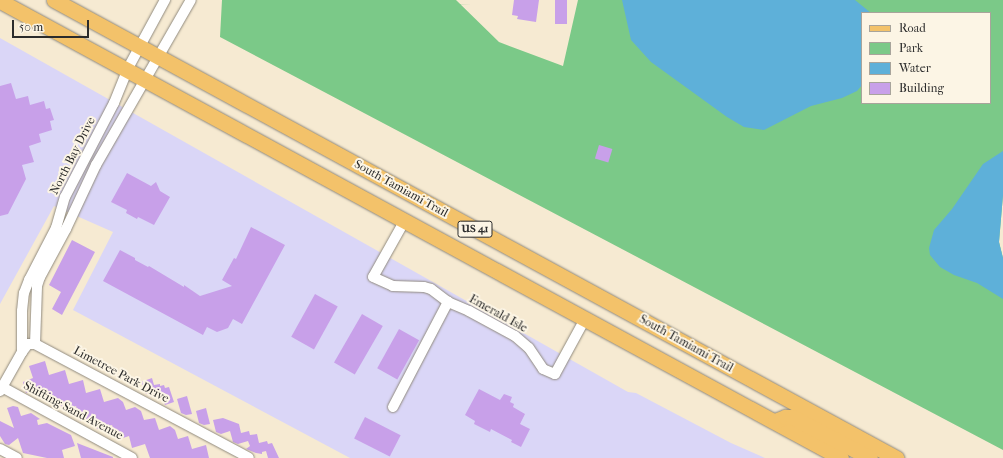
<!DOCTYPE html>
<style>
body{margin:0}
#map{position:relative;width:1003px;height:458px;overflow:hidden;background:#f6ead2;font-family:"IM FELL French Canon",serif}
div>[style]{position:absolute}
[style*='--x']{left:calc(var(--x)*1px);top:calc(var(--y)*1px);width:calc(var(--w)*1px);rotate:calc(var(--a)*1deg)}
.built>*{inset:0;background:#dad6f7}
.green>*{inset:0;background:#7bc988}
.water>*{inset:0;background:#5eb0d9}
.building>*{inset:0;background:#c8a0e9;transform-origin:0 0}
.roads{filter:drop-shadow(0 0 1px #908a7e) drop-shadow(0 0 1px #908a7e)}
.minor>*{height:10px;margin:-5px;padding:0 5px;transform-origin:5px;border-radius:5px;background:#fff}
.primary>*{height:15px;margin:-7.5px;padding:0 7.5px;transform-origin:7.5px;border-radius:7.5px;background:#f3c26a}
span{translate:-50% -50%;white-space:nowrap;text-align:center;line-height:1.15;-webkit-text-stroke:4px #fcf5e5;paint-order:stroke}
.shield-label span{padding:1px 3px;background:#fcf5e5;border:1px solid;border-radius:3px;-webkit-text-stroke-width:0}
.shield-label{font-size:11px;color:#2b2b2b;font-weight:700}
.street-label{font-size:12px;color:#2b2b2b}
.legend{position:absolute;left:861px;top:12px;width:130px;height:92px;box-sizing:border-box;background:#fcf5e5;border:1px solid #a8a49b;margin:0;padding:5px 7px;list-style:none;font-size:12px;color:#2b2b2b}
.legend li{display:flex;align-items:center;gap:8px;height:20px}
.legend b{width:20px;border:1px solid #a8a49b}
.scale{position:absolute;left:12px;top:20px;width:77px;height:18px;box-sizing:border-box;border:2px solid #2b2b2b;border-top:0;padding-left:5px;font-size:12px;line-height:14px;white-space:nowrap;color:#2b2b2b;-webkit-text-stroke:3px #fcf5e5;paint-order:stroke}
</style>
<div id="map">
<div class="built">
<div style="clip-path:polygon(0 38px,628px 392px,636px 393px,731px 443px,765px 458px,350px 458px,73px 310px,113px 232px,54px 206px,0 304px)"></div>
</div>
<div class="green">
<div style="clip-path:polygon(evenodd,222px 0,456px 0,499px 42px,563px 66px,578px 0,1003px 0,1003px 195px,999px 242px,1003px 258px,1003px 450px,220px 37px,222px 0,862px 13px,990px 13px,990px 103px,862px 103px,862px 13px)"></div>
</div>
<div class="water">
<div style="clip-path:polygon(622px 0,855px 0,871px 13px,862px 13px,862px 85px,857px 91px,842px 98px,811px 106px,764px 130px,744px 127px,727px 117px,651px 62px,631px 40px)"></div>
<div style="clip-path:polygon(1003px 151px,1003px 195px,999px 242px,1003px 258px,1003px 299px,977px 283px,954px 275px,940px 267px,930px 255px,929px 248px,934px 230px,952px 209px,983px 164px)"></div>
</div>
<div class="building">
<div style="clip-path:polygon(514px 0,539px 0,536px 22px,517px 19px,518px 16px,512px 15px)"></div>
<div style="left:555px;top:0;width:12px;height:24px"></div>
<div style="clip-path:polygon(11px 83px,16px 99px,28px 96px,30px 105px,44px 101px,46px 109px,50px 108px,54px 120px,50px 121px,52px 130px,39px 134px,41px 142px,29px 146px,34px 162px,22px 165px,26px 179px,8px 214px,0 216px,0 86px)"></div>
<div style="left:599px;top:145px;width:14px;height:14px;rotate:17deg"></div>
<div style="clip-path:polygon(127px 173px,151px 186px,156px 182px,160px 191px,170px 197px,154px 225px,138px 217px,137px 219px,126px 213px,127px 210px,111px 202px)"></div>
<div style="clip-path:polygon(251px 227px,285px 245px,242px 324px,233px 319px,228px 328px,217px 332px,207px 327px,203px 335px,103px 281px,120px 250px,135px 258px,135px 260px,148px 267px,149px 266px,184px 287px,184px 285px,200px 296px,232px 286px,222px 280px,234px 258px,236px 259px)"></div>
<div style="clip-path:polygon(72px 240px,95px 252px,62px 315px,52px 309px,61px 292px,49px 285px)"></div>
<div style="left:315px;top:294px;width:26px;height:49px;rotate:29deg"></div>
<div style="left:362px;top:314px;width:24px;height:56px;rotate:30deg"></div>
<div style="left:399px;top:329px;width:23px;height:45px;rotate:29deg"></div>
<div style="clip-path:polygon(45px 361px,49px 375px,65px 370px,69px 384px,83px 380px,86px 393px,100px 389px,104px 402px,118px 398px,123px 402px,126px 410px,135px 407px,141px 411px,144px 420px,155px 418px,159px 430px,170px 426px,175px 430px,178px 439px,188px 436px,192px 449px,206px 445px,209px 458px,150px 458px,145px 444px,132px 448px,129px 436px,117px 440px,112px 425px,97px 429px,94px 417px,80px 421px,76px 406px,63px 411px,58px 399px,47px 402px,43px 388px,26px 393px,23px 382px,33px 378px,29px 366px)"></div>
<div style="clip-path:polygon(152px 378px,154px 385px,160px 384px,160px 386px,164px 385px,165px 388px,169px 387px,174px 402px,165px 405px,161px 394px,152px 397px,145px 393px,141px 382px)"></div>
<div style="clip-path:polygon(479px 389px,500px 400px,504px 394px,512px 397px,510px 402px,514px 404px,513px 407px,525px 414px,520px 424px,530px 429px,521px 447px,511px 442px,512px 440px,491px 429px,490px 432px,474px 424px,475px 421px,465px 415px)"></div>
<div style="clip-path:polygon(187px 396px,192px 414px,186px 415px,181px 413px,177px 399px)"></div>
<div style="clip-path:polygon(13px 406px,18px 407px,21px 416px,31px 413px,40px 419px,37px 420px,38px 425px,47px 423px,71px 435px,75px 446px,62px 450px,64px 458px,47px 458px,23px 453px,18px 438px,9px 445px,5px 444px,0 436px,0 421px,14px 428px,7px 408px)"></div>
<div style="clip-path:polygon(206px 408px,210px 424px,204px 425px,199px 423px,196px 411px)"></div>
<div style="left:365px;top:417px;width:40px;height:24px;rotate:27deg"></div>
<div style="clip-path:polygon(223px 418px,239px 424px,241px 433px,249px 431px,250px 435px,257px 434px,259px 443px,267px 441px,268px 444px,272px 443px,279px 458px,268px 458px,266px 451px,262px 452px,262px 454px,256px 453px,246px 449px,250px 446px,248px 441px,238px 444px,233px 442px,230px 431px,221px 434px,216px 432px,213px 420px)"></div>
<div style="clip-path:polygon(77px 443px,113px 457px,113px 458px,81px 458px)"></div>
</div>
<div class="roads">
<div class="minor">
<div style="--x:405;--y:220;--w:65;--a:119.3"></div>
<div style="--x:373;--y:277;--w:22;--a:24"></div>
<div style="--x:393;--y:286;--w:31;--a:2"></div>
<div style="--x:424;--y:287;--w:7;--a:16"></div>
<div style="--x:431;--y:289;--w:21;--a:37"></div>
<div style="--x:448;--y:302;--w:23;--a:23"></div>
<div style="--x:469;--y:311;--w:52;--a:28.5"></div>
<div style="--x:515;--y:336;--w:18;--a:41"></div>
<div style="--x:529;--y:348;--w:25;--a:56"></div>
<div style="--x:543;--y:369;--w:13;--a:23"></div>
<div style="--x:555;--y:374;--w:63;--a:-61.4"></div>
<div style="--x:35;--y:344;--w:58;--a:-88"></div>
<div style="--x:37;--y:286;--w:9;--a:-72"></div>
<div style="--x:40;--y:277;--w:55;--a:-61.6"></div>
<div style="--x:66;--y:229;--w:71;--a:-64.9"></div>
<div style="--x:96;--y:165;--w:190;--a:-60.1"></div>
<div style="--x:22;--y:352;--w:41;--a:-90"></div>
<div style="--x:22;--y:311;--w:18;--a:-84"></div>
<div style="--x:24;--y:293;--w:14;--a:-69"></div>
<div style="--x:29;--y:280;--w:59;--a:-62.6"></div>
<div style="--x:56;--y:228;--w:32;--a:-74"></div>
<div style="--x:65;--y:197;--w:106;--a:-62.5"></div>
<div style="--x:114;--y:103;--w:35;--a:-68"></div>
<div style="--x:127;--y:70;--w:80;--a:-61.5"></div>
<div style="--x:2;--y:387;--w:148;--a:28.6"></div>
<div style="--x:0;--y:391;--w:45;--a:-60.6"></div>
<div style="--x:22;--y:352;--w:10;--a:-53"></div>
<div style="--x:28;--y:344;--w:7;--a:0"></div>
<div style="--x:35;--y:344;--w:242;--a:28"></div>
<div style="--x:393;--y:407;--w:119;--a:-62.4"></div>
<div style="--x:0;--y:449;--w:19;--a:28"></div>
</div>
<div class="primary">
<div style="--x:54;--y:0;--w:959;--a:28.54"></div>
<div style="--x:0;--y:1;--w:957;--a:28.52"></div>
<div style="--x:775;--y:421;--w:11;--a:-22"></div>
<div style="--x:785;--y:417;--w:7;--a:0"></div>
<div style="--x:792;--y:417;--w:88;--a:27.7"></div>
</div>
</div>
<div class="shield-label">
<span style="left:475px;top:229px">US 41</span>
</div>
<div class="street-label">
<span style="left:73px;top:156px;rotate:-63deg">North Bay Drive</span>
<span style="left:401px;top:189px;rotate:29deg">South Tamiami Trail</span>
<span style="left:498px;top:314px;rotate:29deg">Emerald Isle</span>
<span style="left:686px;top:344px;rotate:29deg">South Tamiami Trail</span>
<span style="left:121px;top:375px;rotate:28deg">Limetree Park Drive</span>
<span style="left:73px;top:411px;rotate:28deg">Shifting Sand Avenue</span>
</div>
<ul class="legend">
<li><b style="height:5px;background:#f3c26a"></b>Road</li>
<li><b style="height:11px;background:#7bc988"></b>Park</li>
<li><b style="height:11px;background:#5eb0d9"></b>Water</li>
<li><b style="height:11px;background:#c8a0e9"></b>Building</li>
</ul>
<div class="scale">50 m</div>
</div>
